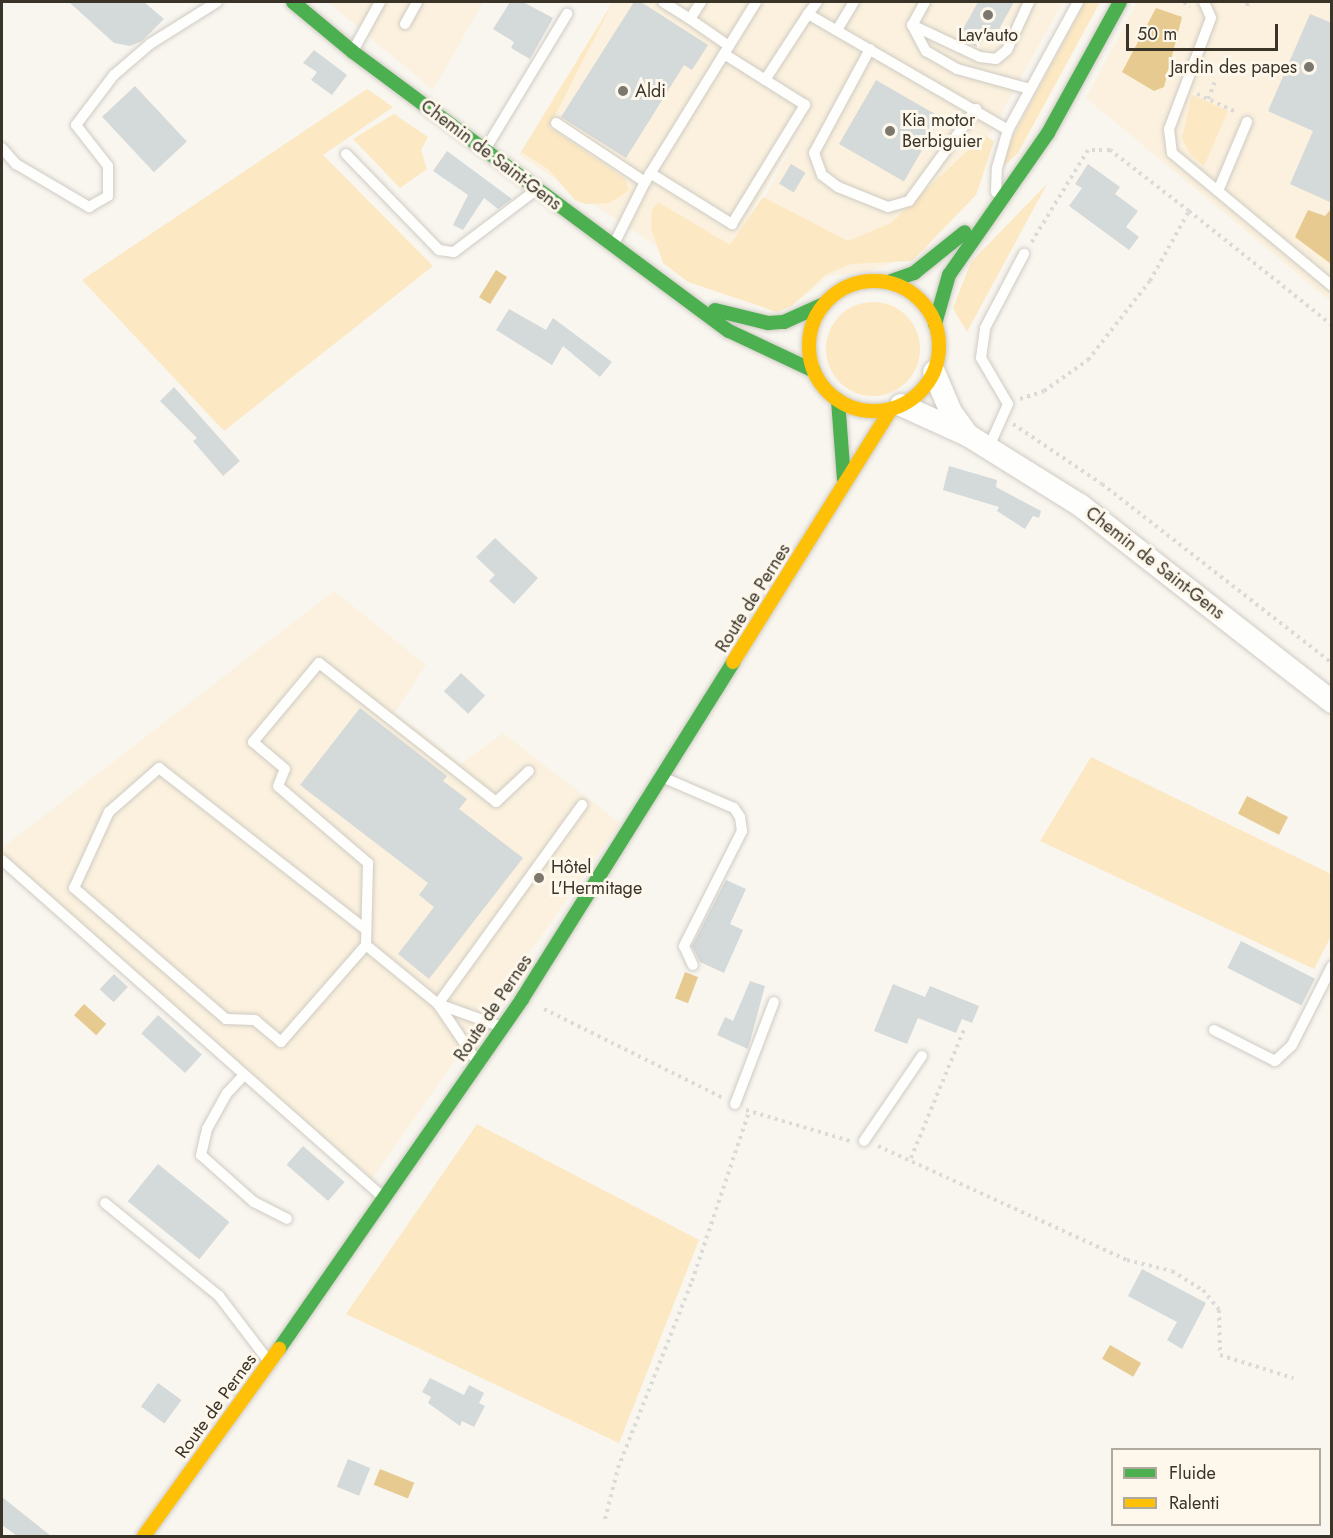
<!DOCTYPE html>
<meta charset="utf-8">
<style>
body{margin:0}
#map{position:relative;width:1333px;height:1538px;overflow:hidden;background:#f9f6f0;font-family:Jost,sans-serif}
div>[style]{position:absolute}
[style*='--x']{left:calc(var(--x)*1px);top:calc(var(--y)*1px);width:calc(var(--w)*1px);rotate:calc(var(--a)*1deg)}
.built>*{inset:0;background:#fbf1de}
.green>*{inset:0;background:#fce8c2}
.round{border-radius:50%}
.water>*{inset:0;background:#e7ca90;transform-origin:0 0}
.building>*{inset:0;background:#d4d9d9;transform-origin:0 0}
.path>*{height:4px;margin-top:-2px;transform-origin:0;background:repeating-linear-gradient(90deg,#dbdad7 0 3px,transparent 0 7.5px)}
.roads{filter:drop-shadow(0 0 2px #cfcbc3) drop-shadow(0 0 2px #cfcbc3)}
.lane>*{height:10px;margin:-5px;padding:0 5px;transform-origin:5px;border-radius:5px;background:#fefefd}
.street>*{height:22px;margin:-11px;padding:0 11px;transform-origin:11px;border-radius:11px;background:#fefefd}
.fast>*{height:14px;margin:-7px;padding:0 7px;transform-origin:7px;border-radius:7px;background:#4caf50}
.slow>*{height:14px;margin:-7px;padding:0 7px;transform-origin:7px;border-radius:7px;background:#ffc107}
.slow>.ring{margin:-7px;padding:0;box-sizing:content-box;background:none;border:14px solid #ffc107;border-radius:50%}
.dots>*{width:16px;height:16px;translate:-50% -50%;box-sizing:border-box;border:3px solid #fdf7ec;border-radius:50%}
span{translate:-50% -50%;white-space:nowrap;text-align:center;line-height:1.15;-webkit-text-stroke:6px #fdf7ec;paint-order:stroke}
.poi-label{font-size:18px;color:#393328}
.right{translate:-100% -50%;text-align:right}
.left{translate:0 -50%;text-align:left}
.street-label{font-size:18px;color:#393328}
.frame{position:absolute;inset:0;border:3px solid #393328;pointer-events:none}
.legend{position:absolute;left:1111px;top:1448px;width:210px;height:78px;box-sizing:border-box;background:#fdf7ec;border:2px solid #afa99e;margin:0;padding:8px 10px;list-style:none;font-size:18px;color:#393328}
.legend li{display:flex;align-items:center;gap:12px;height:30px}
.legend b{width:30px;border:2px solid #afa99e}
.scale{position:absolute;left:1126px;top:24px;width:152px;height:27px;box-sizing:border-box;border:3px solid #393328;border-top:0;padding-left:8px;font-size:18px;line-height:21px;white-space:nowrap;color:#393328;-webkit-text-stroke:4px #fdf7ec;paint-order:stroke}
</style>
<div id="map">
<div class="built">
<div style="clip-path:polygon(328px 2px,483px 2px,433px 90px)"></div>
<div style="clip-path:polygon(613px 2px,1063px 2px,925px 251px,870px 271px,829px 276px,802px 298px,720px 284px,807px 116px,711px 282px,519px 155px)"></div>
<div style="clip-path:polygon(1137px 2px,1331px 2px,1331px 302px,1086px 98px)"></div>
<div style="clip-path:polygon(334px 591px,426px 665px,395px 712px,461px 764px,503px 733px,620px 823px,372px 1179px,2px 857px,2px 848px)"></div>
</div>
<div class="green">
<div style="clip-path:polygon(613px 2px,549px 127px,625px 179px,629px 190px,621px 196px,609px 203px,586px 204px,575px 200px,548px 169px,521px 152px)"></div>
<div style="clip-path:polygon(1085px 2px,1100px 2px,1018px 153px,1003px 167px,1007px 147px)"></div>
<div style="clip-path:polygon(367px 89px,393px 107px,323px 155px,433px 266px,224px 431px,82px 280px)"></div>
<div style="clip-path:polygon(1192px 95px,1228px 111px,1204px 166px,1190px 154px,1182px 138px)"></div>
<div style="clip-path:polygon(394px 114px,428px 137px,421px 150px,427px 169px,400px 188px,353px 139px)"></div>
<div style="clip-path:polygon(984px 135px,994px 141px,976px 195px,912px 261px,851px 264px,825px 275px,792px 306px,777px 312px,688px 282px,663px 263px,651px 228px,652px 210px,658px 202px,730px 245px,763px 197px,848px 241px,891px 223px)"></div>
<div style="clip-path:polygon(1047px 184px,967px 332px,953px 308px,971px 262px)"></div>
<div class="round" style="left:826px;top:302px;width:94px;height:94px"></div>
<div style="clip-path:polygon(1091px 757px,1331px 874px,1331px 936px,1314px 969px,1040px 841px)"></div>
<div style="clip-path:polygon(477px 1124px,699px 1240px,619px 1443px,346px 1314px)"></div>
</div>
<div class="water">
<div style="clip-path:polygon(1156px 8px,1182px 17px,1164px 87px,1154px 91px,1122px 72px)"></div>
<div style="clip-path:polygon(1331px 209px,1331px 264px,1295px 237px,1308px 210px,1325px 216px)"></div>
<div style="left:496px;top:270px;width:13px;height:32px;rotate:32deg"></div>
<div style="left:1247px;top:796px;width:46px;height:20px;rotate:27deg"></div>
<div style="left:685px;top:972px;width:14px;height:28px;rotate:21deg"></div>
<div style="left:84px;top:1004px;width:30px;height:15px;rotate:42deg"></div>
<div style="left:1110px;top:1345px;width:36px;height:16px;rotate:30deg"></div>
<div style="left:380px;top:1469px;width:37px;height:17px;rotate:22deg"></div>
</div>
<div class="building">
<div style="clip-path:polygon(69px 2px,144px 2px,164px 19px,142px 41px,130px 46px,114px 43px)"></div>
<div style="clip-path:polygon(510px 2px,523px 2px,553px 18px,530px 59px,511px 48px,514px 42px,493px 29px)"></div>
<div style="clip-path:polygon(634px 2px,641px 2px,708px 45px,692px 70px,684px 65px,626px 158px,561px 117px)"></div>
<div style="clip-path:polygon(978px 2px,1014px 2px,992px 42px,984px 38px,979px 48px,958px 38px)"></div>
<div style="clip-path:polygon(1310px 14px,1332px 23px,1332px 203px,1290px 184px,1313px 131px,1268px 111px)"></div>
<div style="clip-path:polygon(314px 50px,347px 75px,332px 95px,311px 80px,317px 72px,303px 63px)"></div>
<div style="left:876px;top:80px;width:75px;height:74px;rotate:30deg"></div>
<div style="left:135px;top:86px;width:76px;height:45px;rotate:47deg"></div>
<div style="clip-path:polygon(447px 151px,512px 199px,498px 209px,484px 198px,463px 230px,453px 225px,468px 195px,433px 171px)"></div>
<div style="left:791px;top:164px;width:17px;height:23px;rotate:31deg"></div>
<div style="clip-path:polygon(1088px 164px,1120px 187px,1115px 194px,1138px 211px,1126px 227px,1139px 237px,1129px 250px,1069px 206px,1082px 188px,1075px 184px)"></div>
<div style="clip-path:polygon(509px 309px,546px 330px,553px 318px,612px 362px,600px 377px,563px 346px,552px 365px,496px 330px)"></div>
<div style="clip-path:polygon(174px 387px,240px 461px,223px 476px,193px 441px,197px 438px,160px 401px)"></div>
<div style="clip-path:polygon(949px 466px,997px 480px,996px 487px,1041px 511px,1039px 518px,1033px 516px,1025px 529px,997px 511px,999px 507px,943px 490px)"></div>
<div style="clip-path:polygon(495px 538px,538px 578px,514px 604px,489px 581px,495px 575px,476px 557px)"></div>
<div style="left:461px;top:673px;width:33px;height:25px;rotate:43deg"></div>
<div style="clip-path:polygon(360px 708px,447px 776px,443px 781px,467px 799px,459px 809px,523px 858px,429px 979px,398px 954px,434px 907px,419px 895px,428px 883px,300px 785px)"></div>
<div style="clip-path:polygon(726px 880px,746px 889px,730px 924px,743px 930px,724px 973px,700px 962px,692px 946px)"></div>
<div style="left:1241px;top:941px;width:83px;height:30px;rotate:27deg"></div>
<div style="left:114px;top:974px;width:19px;height:21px;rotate:43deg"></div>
<div style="clip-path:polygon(750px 981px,765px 986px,748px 1049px,717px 1035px,725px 1017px,733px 1021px)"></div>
<div style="clip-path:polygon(893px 984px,925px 997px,930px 986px,979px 1006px,972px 1023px,962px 1019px,956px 1033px,918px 1018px,907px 1044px,874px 1031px)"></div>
<div style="left:158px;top:1015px;width:59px;height:25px;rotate:42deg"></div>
<div style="left:303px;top:1146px;width:55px;height:25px;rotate:41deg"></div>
<div style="left:158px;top:1164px;width:92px;height:48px;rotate:39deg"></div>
<div style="clip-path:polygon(1142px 1269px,1206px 1303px,1182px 1349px,1167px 1340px,1177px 1322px,1128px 1296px)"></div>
<div style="clip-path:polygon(430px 1378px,464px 1395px,469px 1385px,484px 1393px,479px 1403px,485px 1406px,474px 1427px,462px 1421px,460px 1426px,428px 1403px,431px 1397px,422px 1392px)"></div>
<div style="left:158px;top:1383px;width:29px;height:29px;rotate:36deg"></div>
<div style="left:348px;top:1459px;width:24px;height:30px;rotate:22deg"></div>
<div style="clip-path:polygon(2px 1497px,51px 1536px,17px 1536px,2px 1525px)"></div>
</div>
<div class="path">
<div style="--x:1184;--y:2;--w:8;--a:40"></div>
<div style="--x:1247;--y:6;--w:3;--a:-72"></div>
<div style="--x:1197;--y:94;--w:43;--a:24.8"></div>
<div style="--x:1208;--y:99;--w:18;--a:-68"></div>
<div style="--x:1189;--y:211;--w:183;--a:38.6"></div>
<div style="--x:1020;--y:399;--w:25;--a:-18"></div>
<div style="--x:1044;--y:391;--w:54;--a:-35.2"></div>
<div style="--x:1088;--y:360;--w:100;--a:-51.9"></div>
<div style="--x:1150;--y:281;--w:80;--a:-60.9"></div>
<div style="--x:1189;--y:211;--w:100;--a:-142.3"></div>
<div style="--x:1110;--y:150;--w:22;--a:180"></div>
<div style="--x:1088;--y:150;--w:109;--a:121.5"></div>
<div style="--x:1013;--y:424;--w:107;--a:34"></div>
<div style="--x:1102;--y:484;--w:291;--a:37.9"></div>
<div style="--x:544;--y:1009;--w:200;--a:26.4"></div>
<div style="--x:746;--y:1110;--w:109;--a:16.6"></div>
<div style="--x:878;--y:1146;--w:274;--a:24.6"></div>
<div style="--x:1127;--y:1260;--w:46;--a:13.7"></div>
<div style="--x:1172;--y:1271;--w:36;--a:32"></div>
<div style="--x:1203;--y:1290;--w:26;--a:51"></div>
<div style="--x:1219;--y:1310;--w:45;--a:88.7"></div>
<div style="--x:1220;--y:1355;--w:77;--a:17.5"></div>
<div style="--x:911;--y:1158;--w:142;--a:-67.6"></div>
<div style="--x:605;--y:1519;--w:53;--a:-75.7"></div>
<div style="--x:618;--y:1468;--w:201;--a:-68.4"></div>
<div style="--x:692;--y:1281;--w:178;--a:-71.4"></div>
</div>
<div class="roads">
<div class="lane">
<div style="--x:663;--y:2;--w:32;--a:32"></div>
<div style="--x:701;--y:2;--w:20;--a:123"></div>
<div style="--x:690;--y:19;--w:47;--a:34.7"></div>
<div style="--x:817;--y:2;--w:15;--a:127"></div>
<div style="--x:808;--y:14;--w:231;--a:30.1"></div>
<div style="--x:925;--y:2;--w:26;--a:119"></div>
<div style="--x:912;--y:25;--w:30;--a:62"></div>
<div style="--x:926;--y:51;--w:36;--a:30"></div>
<div style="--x:957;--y:69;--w:76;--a:15.3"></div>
<div style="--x:1204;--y:2;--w:17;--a:66"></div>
<div style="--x:1211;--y:18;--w:119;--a:110.7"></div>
<div style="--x:1169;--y:129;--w:24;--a:83"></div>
<div style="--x:1172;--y:153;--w:208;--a:39.7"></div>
<div style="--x:405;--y:24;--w:25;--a:-61"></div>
<div style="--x:912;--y:25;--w:75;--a:25.2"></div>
<div style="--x:980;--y:57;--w:16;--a:7"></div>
<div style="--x:996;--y:59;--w:14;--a:-39"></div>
<div style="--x:1007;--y:50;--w:53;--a:-65.4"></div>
<div style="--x:837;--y:30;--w:33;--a:-59"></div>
<div style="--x:354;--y:49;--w:54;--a:-61"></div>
<div style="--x:870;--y:49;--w:118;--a:118.3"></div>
<div style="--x:814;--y:153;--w:23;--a:70"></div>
<div style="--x:822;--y:175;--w:20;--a:37"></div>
<div style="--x:838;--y:187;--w:54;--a:21.8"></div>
<div style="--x:888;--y:207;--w:22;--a:-16"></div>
<div style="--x:909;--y:201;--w:114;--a:-53.9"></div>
<div style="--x:765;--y:80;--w:79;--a:-56.9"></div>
<div style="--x:556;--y:123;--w:107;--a:33.5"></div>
<div style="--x:2;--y:148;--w:21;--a:49"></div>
<div style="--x:16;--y:164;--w:85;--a:30.5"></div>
<div style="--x:89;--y:207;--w:22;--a:-30"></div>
<div style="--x:108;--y:196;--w:30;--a:-90"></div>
<div style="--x:108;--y:166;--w:52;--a:-128"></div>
<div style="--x:76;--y:125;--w:63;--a:-52.8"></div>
<div style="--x:114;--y:75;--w:48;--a:-40.7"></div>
<div style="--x:150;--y:44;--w:79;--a:-32.1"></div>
<div style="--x:486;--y:148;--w:157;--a:-58.8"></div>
<div style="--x:346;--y:154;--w:134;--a:45.9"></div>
<div style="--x:439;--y:250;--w:15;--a:8"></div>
<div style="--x:454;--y:252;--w:103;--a:-37.1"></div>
<div style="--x:650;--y:173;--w:97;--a:31.9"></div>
<div style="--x:732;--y:224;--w:140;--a:-58.5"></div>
<div style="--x:805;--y:105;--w:96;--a:-147.8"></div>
<div style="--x:1218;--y:191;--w:75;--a:-67.2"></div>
<div style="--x:996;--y:192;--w:24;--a:-88"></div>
<div style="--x:997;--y:168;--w:40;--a:-74"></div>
<div style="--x:1008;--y:130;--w:146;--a:-61.3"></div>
<div style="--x:615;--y:242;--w:67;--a:-63.4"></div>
<div style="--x:645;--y:182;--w:211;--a:-58.3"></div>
<div style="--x:988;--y:449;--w:49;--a:-66"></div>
<div style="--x:1008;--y:404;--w:53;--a:-120.4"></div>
<div style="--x:981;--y:358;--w:30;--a:-82"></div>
<div style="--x:985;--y:328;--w:84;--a:-62.2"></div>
<div style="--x:662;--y:777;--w:78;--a:23.3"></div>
<div style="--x:734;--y:808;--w:11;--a:56"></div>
<div style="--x:740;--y:817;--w:14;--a:82"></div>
<div style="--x:742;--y:831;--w:129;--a:116.8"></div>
<div style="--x:684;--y:946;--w:21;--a:65"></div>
<div style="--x:2;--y:860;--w:510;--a:41.5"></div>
<div style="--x:366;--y:945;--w:129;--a:131.2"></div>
<div style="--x:281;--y:1042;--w:34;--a:-140"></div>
<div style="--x:255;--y:1020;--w:29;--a:-178"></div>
<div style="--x:226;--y:1019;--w:201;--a:-139.2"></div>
<div style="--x:74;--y:888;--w:84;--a:-65.3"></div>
<div style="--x:109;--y:812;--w:67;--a:-41.3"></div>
<div style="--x:159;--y:768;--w:263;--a:38"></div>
<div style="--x:438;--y:1004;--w:246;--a:-54.1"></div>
<div style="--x:438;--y:1004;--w:65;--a:19.8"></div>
<div style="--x:1214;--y:1030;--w:68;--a:26.9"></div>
<div style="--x:1275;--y:1061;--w:23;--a:-43"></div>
<div style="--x:1292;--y:1045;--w:89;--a:-63.1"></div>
<div style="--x:476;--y:1060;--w:68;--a:-124.2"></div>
<div style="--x:438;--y:1004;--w:93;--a:-140.7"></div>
<div style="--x:366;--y:945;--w:82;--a:-88.6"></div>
<div style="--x:368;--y:863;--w:118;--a:-139.5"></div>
<div style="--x:278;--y:786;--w:18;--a:-68"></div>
<div style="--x:285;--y:769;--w:42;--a:-139.8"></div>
<div style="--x:253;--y:742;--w:103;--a:-50.1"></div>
<div style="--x:319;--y:663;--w:225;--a:38.1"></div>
<div style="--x:496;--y:802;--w:45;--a:-43.2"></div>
<div style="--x:244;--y:1075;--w:25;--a:133"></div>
<div style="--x:227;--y:1093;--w:41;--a:119.1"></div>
<div style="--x:207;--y:1129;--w:27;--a:103"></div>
<div style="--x:201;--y:1155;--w:71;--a:41.6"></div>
<div style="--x:254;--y:1202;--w:37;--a:27"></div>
<div style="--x:735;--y:1104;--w:109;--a:-69.1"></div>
<div style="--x:864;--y:1141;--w:103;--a:-55.7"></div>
<div style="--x:105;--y:1203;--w:147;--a:39.2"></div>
<div style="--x:219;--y:1296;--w:79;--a:52.7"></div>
</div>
<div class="street">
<div style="--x:934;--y:372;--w:43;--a:67"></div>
<div style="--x:951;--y:412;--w:29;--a:54"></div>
<div style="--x:901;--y:405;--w:75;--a:24.5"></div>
<div style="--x:969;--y:436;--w:131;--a:31.9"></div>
<div style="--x:1080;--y:505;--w:320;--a:38"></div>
</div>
<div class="fast">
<div style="--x:293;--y:2;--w:78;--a:39.8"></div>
<div style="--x:353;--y:52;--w:468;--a:36.6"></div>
<div style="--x:729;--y:331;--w:94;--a:25.2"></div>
<div style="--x:888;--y:282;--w:28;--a:-19"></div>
<div style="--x:914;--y:273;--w:65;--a:-38.8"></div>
<div style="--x:715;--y:310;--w:55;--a:13.8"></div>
<div style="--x:768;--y:323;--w:16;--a:-4"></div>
<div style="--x:784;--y:322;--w:44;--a:-24.2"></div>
<div style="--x:935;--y:324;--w:51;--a:-74.1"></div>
<div style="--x:949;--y:275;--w:173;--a:-55.1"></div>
<div style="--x:1048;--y:133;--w:149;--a:-61.2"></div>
<div style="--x:838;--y:400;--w:79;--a:85.7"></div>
<div style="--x:279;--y:1349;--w:426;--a:-55.2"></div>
<div style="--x:522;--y:999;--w:398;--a:-57.9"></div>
</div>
<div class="slow">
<div class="ring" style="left:809px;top:281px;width:116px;height:116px"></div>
<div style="--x:733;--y:662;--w:298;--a:-58"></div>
<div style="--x:144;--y:1536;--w:231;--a:-54.2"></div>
</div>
</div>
<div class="dots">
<div style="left:988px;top:15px;background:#7c776e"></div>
<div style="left:1309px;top:67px;background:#7c776e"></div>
<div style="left:623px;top:91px;background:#7c776e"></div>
<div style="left:890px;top:131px;background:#7c776e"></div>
<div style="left:539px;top:878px;background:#7c776e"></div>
</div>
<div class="poi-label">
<span style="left:988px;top:35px">Lav'auto</span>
<span class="right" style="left:1297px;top:67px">Jardin des papes</span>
<span class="left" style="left:635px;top:91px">Aldi</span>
<span class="left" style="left:902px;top:131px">Kia motor<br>Berbiguier</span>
<span class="left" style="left:551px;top:878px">Hôtel<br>L'Hermitage</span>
</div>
<div class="street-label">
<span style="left:491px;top:155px;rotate:37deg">Chemin de Saint-Gens</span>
<span style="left:1155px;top:563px;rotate:38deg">Chemin de Saint-Gens</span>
<span style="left:753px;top:598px;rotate:-58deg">Route de Pernes</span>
<span style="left:493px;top:1008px;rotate:-56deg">Route de Pernes</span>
<span style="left:216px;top:1406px;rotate:-54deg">Route de Pernes</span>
</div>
<div class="frame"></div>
<ul class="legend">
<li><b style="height:8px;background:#4caf50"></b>Fluide</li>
<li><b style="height:8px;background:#ffc107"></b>Ralenti</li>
</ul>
<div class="scale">50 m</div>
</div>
